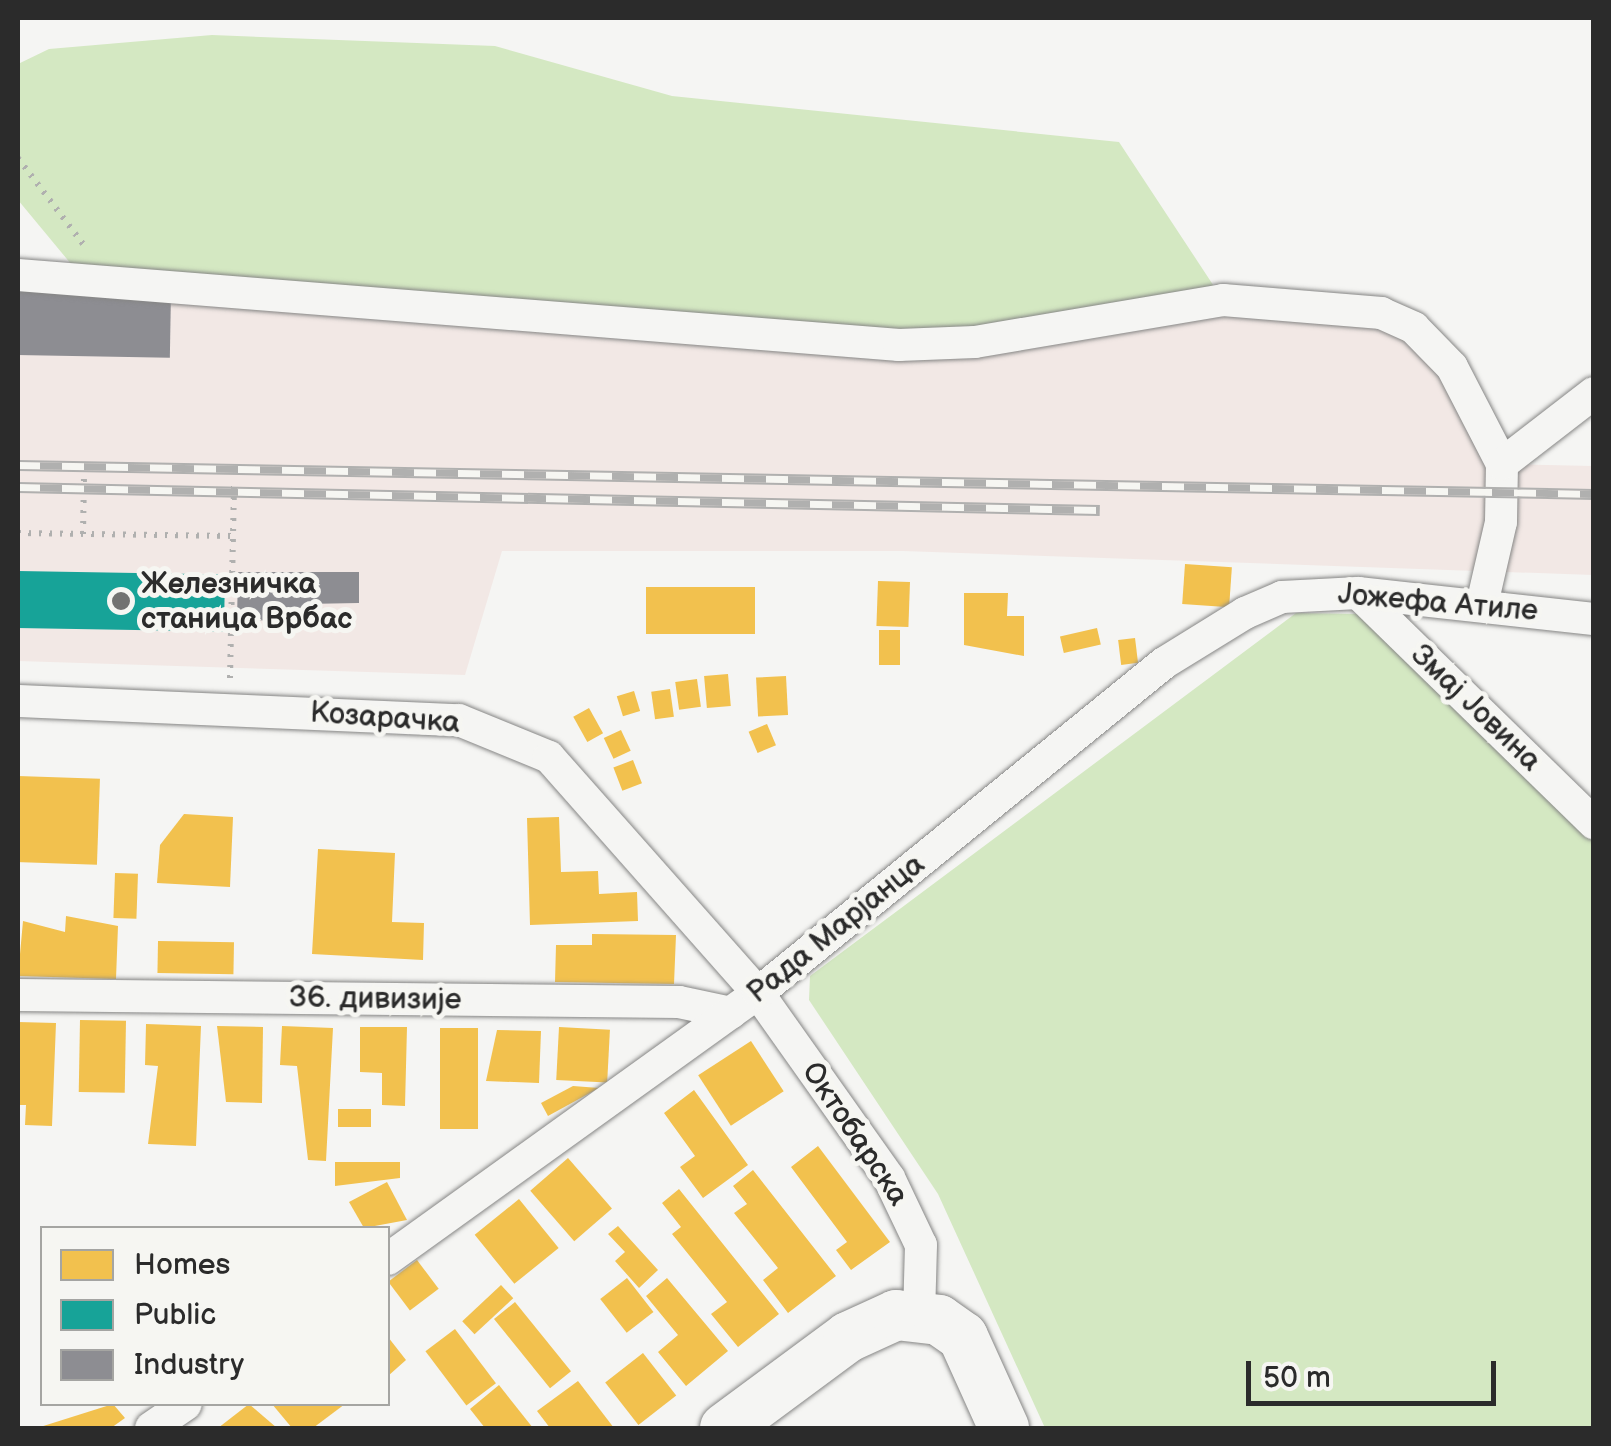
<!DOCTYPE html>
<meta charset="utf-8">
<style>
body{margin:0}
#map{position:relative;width:1611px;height:1446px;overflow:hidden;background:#f5f5f3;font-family:"Balsamiq Sans",sans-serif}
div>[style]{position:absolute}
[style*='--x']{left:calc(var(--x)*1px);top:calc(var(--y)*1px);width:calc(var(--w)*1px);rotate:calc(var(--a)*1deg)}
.built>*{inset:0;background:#f2e8e5}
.green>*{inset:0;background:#d4e8c2}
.homes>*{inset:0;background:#f2c14e;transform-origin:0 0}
.public>*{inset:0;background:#17a398;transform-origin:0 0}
.industry>*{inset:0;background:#8d8d92;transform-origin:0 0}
.path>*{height:6px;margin-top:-3px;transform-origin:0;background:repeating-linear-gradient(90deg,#b0b0af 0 2.5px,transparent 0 10.5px)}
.roads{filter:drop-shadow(0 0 2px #868685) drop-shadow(0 0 2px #868685)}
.street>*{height:32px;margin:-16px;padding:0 16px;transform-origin:16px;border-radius:16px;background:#f5f5f3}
.primary>*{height:50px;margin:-25px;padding:0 25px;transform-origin:25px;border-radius:25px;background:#f5f5f3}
.rail>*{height:11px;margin-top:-5.5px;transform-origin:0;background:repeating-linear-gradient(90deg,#f6f6f2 0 22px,#b0b0af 0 44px);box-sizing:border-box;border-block:2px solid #b0b0af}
.dots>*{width:28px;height:28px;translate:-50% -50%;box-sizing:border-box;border:5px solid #f6f6f2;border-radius:50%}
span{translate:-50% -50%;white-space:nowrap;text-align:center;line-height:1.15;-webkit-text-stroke:10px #f6f6f2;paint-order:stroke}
.poi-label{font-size:30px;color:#2b2b2b;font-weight:700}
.left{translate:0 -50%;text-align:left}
.street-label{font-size:30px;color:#2b2b2b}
.frame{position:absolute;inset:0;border:20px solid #2b2b2b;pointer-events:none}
.legend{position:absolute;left:40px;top:1226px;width:350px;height:180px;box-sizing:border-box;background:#f6f6f2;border:2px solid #a5a5a2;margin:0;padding:12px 18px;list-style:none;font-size:30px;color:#2b2b2b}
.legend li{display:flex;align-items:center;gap:20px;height:50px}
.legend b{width:50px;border:2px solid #a5a5a2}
.scale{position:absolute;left:1246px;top:1361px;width:250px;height:45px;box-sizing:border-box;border:5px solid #2b2b2b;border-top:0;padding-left:12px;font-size:30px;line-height:35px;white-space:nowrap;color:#2b2b2b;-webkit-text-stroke:8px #f6f6f2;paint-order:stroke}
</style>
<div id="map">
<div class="built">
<div style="clip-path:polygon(18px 275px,1223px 300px,1402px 322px,1502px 464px,1593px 466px,1593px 575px,903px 551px,502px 551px,465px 675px,18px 661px)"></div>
</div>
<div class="green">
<div style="clip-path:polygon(212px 35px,495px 46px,672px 96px,1119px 142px,1223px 300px,975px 342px,81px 276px,18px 200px,18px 64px,49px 49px)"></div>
<div style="clip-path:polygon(1296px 613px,1363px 614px,1593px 839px,1593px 1428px,1045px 1428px,938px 1194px,809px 1000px,810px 976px)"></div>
</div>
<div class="homes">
<div style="left:1185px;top:564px;width:47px;height:40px;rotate:4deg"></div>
<div style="left:878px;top:581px;width:32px;height:45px;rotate:2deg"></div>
<div style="left:755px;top:587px;width:47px;height:109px;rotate:90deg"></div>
<div style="clip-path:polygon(964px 593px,1008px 593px,1007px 616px,1024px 616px,1024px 656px,964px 645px)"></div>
<div style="left:1097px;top:628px;width:17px;height:38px;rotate:77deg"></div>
<div style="left:879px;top:630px;width:21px;height:35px"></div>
<div style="left:1135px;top:638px;width:25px;height:17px;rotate:83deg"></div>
<div style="left:728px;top:674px;width:32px;height:24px;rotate:85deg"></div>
<div style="left:786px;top:676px;width:39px;height:30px;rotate:87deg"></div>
<div style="left:697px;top:679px;width:28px;height:22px;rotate:82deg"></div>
<div style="left:670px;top:689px;width:28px;height:19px;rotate:82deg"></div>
<div style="left:634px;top:691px;width:21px;height:18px;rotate:73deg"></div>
<div style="left:589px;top:708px;width:29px;height:18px;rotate:61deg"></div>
<div style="left:767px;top:724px;width:23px;height:20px;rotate:67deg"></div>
<div style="left:621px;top:730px;width:23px;height:19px;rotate:65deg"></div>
<div style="left:633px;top:760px;width:25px;height:21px;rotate:69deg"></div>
<div style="left:18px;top:776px;width:82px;height:86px;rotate:2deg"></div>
<div style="clip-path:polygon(184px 814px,233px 817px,230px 887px,157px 883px,160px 845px)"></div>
<div style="clip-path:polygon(559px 817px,561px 872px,598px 871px,599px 894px,637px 892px,638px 921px,530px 925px,527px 818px)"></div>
<div style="clip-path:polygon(318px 849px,395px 853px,392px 922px,424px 923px,423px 960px,312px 954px)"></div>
<div style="left:115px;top:873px;width:23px;height:45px;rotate:2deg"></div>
<div style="clip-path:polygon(66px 916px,118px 926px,116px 979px,18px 976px,23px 921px,65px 932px)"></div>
<div style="clip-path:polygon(592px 934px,676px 935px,674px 984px,555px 982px,556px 945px,592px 945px)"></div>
<div style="left:158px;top:941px;width:76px;height:32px;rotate:1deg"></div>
<div style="left:80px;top:1020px;width:46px;height:72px;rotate:1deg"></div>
<div style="clip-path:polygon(18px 1022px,56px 1023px,52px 1126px,25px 1125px,26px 1105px,18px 1105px)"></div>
<div style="clip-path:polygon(146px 1024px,201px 1026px,196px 1146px,148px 1144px,158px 1066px,145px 1065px)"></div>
<div style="clip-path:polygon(217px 1026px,263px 1027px,262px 1103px,226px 1102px)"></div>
<div style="clip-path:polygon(282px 1026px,333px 1028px,326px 1161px,308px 1160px,297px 1066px,280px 1065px)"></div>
<div style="clip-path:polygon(360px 1027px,407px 1027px,405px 1106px,382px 1105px,382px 1073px,360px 1072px)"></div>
<div style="left:559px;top:1027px;width:51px;height:53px;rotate:3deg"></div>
<div style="left:440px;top:1028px;width:38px;height:101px"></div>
<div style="clip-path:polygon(497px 1030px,541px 1031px,539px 1083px,486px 1081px)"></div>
<div style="left:751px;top:1041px;width:60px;height:63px;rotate:57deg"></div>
<div style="clip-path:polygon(573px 1086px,599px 1088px,548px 1116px,541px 1103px)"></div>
<div style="clip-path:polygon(694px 1090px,748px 1165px,703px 1198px,680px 1167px,695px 1156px,664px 1113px)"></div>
<div style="left:338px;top:1109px;width:33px;height:18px"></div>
<div style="clip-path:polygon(818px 1146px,890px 1242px,851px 1270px,836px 1250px,847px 1242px,791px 1167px)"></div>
<div style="left:568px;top:1158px;width:67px;height:50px;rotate:49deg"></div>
<div style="clip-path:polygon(335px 1162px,400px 1162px,400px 1178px,335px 1186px)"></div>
<div style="clip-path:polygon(753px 1170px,836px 1276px,788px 1313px,763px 1280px,778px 1268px,734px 1213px,747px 1204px,733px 1186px)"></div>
<div style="clip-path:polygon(387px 1182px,407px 1220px,364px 1228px,349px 1202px)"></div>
<div style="clip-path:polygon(679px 1189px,779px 1314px,738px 1347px,711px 1314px,727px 1302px,672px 1234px,681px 1227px,662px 1203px)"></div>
<div style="left:519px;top:1199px;width:63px;height:57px;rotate:51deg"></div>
<div style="clip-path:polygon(618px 1226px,658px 1270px,639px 1288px,615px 1261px,625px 1252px,608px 1234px)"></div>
<div style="left:417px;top:1260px;width:36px;height:36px;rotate:53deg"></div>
<div style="left:627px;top:1278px;width:43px;height:34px;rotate:52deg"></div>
<div style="clip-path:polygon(667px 1278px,728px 1351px,686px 1386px,658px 1352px,678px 1335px,646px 1296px)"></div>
<div style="left:501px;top:1285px;width:18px;height:53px;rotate:47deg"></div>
<div style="left:515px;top:1302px;width:89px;height:27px;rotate:51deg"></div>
<div style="left:455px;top:1329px;width:68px;height:37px;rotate:53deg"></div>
<div style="clip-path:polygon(388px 1337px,406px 1360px,388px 1376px)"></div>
<div style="left:643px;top:1353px;width:54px;height:48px;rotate:52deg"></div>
<div style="clip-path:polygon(578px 1381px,614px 1428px,550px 1428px,537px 1411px)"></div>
<div style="clip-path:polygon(499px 1385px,533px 1428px,485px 1428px,470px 1409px)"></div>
<div style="clip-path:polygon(113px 1404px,125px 1418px,111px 1428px,37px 1428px)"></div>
<div style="clip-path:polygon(249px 1404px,277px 1428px,218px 1428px)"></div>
<div style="clip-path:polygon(272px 1404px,345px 1404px,313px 1428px,292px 1428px)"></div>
</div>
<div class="public">
<div style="left:18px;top:571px;width:207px;height:57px;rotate:1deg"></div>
</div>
<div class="industry">
<div style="left:18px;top:290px;width:153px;height:65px;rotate:1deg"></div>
<div style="clip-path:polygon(238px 572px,359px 572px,359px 603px,305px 604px,304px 621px,237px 620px)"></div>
</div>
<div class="path">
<div style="--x:18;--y:158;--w:113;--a:52.9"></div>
<div style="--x:18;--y:533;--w:215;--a:0.8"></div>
<div style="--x:83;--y:534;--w:55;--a:-89"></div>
<div style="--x:230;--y:678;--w:197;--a:-88.8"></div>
</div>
<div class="roads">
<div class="street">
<div style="--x:18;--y:275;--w:884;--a:4.54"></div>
<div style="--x:899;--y:345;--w:76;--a:-2.3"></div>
<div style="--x:975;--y:342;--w:252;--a:-9.6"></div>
<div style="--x:1223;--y:300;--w:159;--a:4.7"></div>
<div style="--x:1381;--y:313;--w:36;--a:24"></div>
<div style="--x:1414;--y:328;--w:54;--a:45.7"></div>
<div style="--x:1452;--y:367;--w:109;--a:62.7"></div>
<div style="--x:1502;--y:464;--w:58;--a:91"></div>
<div style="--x:1501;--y:522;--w:84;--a:103"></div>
<div style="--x:1502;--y:464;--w:116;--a:-37.7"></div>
<div style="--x:1358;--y:593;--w:330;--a:44.3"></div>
<div style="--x:18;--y:701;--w:441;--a:2.5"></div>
<div style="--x:459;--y:720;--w:97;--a:22.3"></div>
<div style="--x:549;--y:757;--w:315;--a:48.5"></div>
<div style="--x:758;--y:993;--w:227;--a:54.7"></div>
<div style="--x:889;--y:1178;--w:74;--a:64.5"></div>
<div style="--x:921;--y:1245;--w:71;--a:91.6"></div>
<div style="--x:18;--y:995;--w:661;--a:0.61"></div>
<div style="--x:679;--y:1002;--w:53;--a:11.9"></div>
<div style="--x:388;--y:1259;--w:456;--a:-35.7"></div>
<div style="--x:758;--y:993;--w:523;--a:-39.1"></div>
<div style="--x:1164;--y:663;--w:95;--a:-31.7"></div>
<div style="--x:1245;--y:613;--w:40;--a:-23.4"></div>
<div style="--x:1282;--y:597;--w:76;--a:-3"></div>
<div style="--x:1358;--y:593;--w:237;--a:6.3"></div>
<div style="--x:151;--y:1428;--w:42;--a:-34.4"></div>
</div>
<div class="primary">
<div style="--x:725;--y:1428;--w:153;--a:-36.5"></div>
<div style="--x:848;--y:1337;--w:53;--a:-24.6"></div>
<div style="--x:896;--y:1315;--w:43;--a:6.6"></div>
<div style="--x:939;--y:1320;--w:29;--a:35"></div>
<div style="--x:963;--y:1337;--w:100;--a:65.7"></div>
</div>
</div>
<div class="rail">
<div style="--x:18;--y:465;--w:1576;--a:1.05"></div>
<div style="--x:18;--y:487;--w:1082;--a:1.22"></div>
</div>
<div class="dots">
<div style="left:121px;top:601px;background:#727271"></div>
</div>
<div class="poi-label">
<span class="left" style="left:141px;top:601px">Железничка<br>станица Врбас</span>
</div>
<div class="street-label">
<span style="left:1438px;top:603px;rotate:5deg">Јожефа Атиле</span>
<span style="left:1476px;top:708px;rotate:44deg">Змај Јовина</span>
<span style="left:385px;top:718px;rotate:4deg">Козарачка</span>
<span style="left:836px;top:929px;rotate:-39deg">Рада Марјанца</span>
<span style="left:375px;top:999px;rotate:1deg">36. дивизије</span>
<span style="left:855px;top:1134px;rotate:56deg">Октобарска</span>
</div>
<div class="frame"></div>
<ul class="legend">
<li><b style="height:28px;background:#f2c14e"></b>Homes</li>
<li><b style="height:28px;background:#17a398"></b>Public</li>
<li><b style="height:28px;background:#8d8d92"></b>Industry</li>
</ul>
<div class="scale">50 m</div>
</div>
